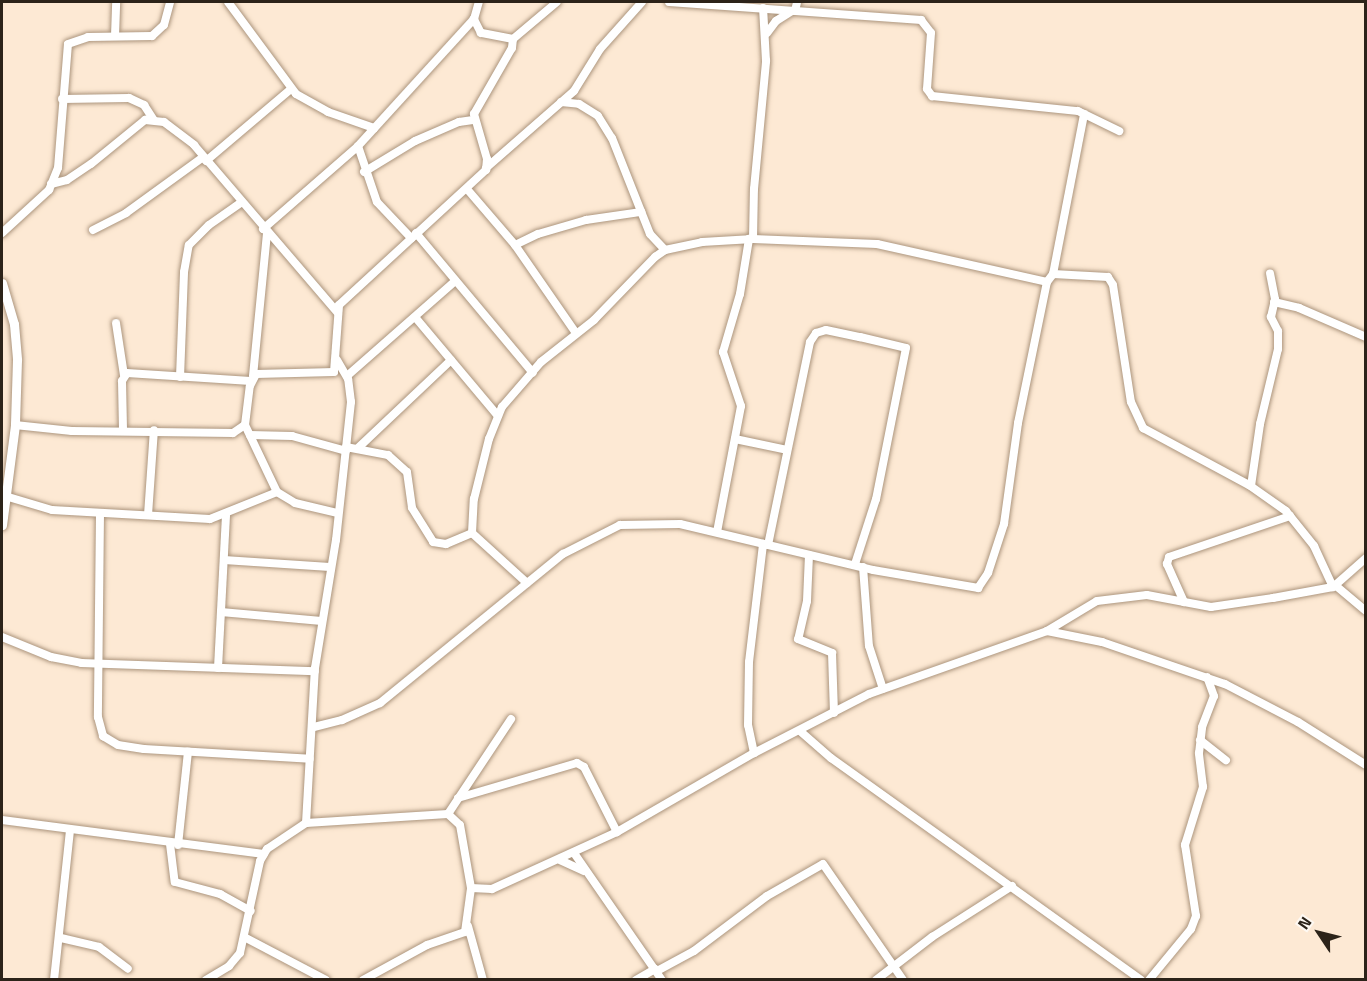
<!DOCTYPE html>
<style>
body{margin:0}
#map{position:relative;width:1367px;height:981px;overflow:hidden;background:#fde9d4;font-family:"Titillium Web",sans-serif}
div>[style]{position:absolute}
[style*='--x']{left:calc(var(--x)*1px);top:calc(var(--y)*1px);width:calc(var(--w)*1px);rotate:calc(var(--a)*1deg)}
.roads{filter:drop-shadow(0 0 2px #ac957d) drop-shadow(0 0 2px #ac957d)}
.minor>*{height:8px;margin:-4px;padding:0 4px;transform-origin:4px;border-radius:4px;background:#fff}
.major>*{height:9px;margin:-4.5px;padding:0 4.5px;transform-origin:4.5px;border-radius:4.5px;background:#fff}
span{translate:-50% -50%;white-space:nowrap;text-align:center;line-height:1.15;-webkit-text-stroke:4.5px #fef9f3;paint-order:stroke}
.frame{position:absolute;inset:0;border:3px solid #2c2319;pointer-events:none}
.north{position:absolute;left:1289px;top:903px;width:60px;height:60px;-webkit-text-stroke:4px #fef9f3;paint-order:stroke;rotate:305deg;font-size:16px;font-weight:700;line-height:24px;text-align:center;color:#2c2319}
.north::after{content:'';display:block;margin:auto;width:21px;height:27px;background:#2c2319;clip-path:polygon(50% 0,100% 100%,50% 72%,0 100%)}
</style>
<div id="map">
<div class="roads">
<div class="minor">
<div style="--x:228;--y:2;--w:114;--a:53.5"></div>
<div style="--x:296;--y:94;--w:37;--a:29"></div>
<div style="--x:328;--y:112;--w:49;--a:19.2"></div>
<div style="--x:669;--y:2;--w:253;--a:4.1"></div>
<div style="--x:921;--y:20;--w:16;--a:52"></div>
<div style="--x:931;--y:33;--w:56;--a:94.1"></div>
<div style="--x:927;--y:89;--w:9;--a:54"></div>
<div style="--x:932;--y:96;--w:147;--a:5.9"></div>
<div style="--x:1078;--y:111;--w:46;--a:26"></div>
<div style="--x:795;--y:11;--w:9;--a:-77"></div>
<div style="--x:767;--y:33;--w:15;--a:-53"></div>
<div style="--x:776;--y:21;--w:19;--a:-32"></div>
<div style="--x:115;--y:36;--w:34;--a:-88"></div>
<div style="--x:513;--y:39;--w:57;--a:-40.1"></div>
<div style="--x:62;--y:99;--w:67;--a:-0.9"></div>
<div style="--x:129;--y:98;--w:17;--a:25"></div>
<div style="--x:144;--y:105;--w:17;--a:57"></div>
<div style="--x:561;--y:102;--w:18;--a:6"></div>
<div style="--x:579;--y:104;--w:22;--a:32"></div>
<div style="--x:598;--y:116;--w:26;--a:58"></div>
<div style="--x:612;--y:138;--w:103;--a:68.4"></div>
<div style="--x:650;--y:234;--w:22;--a:47"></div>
<div style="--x:358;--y:146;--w:59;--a:71.3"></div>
<div style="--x:377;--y:202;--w:50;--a:46.6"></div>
<div style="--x:206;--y:161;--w:111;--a:-40.3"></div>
<div style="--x:486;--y:168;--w:117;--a:-41.2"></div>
<div style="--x:574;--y:91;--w:49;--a:-58.2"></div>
<div style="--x:600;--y:49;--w:63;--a:-48.2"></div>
<div style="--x:364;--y:172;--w:60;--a:-31.3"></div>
<div style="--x:415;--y:141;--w:48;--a:-23.4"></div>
<div style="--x:459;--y:122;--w:14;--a:-8"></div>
<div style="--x:51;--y:184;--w:16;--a:-14"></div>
<div style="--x:67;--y:180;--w:29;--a:-34"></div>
<div style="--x:91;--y:164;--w:70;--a:-39.2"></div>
<div style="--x:145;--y:120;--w:19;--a:6"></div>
<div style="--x:164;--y:122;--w:38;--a:37"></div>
<div style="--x:194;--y:145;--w:220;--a:49.4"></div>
<div style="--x:467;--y:189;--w:74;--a:49.4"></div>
<div style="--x:515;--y:245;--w:107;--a:55.3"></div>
<div style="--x:263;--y:229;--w:126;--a:-41.1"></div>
<div style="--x:358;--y:146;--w:172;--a:-47.6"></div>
<div style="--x:93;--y:230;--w:37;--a:-27"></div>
<div style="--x:126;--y:213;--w:95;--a:-36"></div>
<div style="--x:2;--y:233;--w:64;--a:-42.5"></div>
<div style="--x:49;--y:190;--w:24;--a:-68"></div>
<div style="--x:58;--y:168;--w:124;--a:-85.4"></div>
<div style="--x:68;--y:44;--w:21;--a:-19"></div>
<div style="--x:88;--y:37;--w:64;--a:-0.9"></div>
<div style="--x:152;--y:36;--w:16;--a:-43"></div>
<div style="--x:164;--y:25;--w:24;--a:-75"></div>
<div style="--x:416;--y:233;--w:182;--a:50.1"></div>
<div style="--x:753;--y:239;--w:50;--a:-88.9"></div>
<div style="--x:754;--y:189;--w:129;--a:-84.6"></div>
<div style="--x:766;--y:61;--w:53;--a:-93.2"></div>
<div style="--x:515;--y:245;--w:25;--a:-26"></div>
<div style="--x:538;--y:234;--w:50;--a:-16.3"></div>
<div style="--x:586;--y:220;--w:56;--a:-8.3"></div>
<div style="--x:1053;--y:274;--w:55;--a:3.1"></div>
<div style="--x:1108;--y:277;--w:9;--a:58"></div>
<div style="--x:1113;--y:285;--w:118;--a:81.3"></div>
<div style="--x:1131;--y:402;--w:29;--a:65"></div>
<div style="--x:1143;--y:428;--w:120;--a:28.3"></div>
<div style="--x:1249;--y:485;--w:45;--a:35.1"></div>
<div style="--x:1286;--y:511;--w:45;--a:51.3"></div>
<div style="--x:1314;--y:546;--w:45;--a:65.1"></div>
<div style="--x:1274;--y:302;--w:26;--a:13"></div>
<div style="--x:1299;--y:308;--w:73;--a:23.4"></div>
<div style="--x:415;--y:317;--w:129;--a:50"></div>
<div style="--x:116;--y:323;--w:53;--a:81.3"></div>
<div style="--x:253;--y:376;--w:143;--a:-84.4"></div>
<div style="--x:347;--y:376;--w:144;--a:-41.3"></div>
<div style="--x:180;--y:377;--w:105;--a:-87.8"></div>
<div style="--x:184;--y:272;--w:27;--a:-80"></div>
<div style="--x:189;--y:245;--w:28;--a:-45"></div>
<div style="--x:209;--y:225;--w:39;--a:-35"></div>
<div style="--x:15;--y:425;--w:57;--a:6"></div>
<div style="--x:72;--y:431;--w:161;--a:0.7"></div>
<div style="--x:233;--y:433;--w:14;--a:-34"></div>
<div style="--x:245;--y:425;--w:39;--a:-83"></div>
<div style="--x:250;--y:386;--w:13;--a:-63"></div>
<div style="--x:256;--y:374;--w:78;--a:-1.5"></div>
<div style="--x:334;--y:372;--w:67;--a:-85.7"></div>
<div style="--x:339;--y:305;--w:200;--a:-42.6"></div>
<div style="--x:486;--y:170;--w:11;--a:-85"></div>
<div style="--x:487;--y:159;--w:47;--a:-106.1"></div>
<div style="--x:474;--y:114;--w:76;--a:-60.1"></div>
<div style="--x:512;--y:48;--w:9;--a:-84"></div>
<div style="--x:513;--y:39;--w:33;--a:-169"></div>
<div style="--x:481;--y:33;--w:16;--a:-117"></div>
<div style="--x:474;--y:19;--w:18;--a:-74"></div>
<div style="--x:245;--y:425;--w:74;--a:64.5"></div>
<div style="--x:277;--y:492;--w:21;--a:31"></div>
<div style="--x:295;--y:503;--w:43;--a:13.4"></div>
<div style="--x:123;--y:429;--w:48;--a:-91.2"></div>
<div style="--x:122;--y:381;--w:9;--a:-58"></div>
<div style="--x:127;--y:373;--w:124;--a:3.7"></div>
<div style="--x:250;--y:435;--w:42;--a:1.4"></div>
<div style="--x:292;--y:436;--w:56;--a:15.5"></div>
<div style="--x:735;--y:439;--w:53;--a:11.9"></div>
<div style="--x:346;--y:447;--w:43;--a:10.8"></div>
<div style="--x:388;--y:455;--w:25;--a:42"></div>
<div style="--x:407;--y:472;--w:36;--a:82"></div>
<div style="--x:412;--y:508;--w:40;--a:58"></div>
<div style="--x:433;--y:542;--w:13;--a:9"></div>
<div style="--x:446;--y:544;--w:28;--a:-23"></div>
<div style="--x:358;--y:448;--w:128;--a:-43.4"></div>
<div style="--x:1251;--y:486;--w:63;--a:-81.7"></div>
<div style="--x:1260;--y:424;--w:77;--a:-76.5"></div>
<div style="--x:1278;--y:349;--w:18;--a:-90"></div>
<div style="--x:1278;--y:331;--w:16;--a:-117"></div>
<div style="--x:1271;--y:317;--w:18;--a:-77"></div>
<div style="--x:1275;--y:299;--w:26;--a:-101"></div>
<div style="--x:5;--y:496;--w:49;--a:16.6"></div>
<div style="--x:52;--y:510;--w:158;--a:3.3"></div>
<div style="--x:210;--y:519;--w:72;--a:-21.9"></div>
<div style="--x:100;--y:513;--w:204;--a:90.6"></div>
<div style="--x:98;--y:717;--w:20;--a:75"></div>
<div style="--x:103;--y:736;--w:17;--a:31"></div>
<div style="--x:118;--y:745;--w:26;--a:9"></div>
<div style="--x:144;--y:749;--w:166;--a:3.4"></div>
<div style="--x:148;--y:515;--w:85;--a:-86"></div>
<div style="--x:717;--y:532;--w:128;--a:-79.2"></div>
<div style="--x:741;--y:406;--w:57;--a:-108.4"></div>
<div style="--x:723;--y:352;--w:60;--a:-73.7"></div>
<div style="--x:740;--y:294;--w:56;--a:-80.7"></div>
<div style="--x:768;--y:545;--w:207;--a:-78.3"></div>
<div style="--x:810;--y:342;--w:11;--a:-56"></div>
<div style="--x:816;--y:333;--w:10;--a:-17"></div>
<div style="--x:826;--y:330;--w:35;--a:12"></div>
<div style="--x:860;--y:337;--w:47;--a:13.4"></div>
<div style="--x:906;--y:348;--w:154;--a:101.2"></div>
<div style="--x:876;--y:499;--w:68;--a:107.9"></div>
<div style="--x:809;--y:555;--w:46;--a:92.5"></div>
<div style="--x:807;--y:601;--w:39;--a:103"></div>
<div style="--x:798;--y:639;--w:37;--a:22"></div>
<div style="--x:832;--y:653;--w:60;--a:88.1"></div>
<div style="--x:224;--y:560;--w:106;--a:3.8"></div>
<div style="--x:863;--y:567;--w:79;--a:85.7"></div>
<div style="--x:869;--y:646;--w:45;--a:72"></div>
<div style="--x:527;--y:583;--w:74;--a:-137.7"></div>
<div style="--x:472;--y:533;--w:34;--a:-87"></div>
<div style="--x:474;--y:499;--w:62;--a:-76"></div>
<div style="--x:489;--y:439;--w:35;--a:-68"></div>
<div style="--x:502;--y:407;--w:60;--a:-49.1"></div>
<div style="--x:541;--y:362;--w:68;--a:-38.4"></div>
<div style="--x:594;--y:320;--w:88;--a:-45.9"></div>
<div style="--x:655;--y:257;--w:12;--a:-35"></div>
<div style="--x:665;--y:250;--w:38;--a:-12"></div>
<div style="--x:702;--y:242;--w:51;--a:-3.4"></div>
<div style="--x:753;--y:239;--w:124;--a:2.3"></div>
<div style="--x:877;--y:244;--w:174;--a:12.6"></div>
<div style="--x:1047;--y:282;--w:10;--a:-53"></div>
<div style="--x:1053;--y:274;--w:163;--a:-79"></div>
<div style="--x:1335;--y:585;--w:40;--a:40"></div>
<div style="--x:1184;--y:602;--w:42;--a:-114.1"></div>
<div style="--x:1167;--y:564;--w:7;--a:-74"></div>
<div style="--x:1169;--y:557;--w:128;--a:-18.7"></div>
<div style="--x:221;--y:612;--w:101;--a:5.1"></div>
<div style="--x:1047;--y:631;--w:56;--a:11.3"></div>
<div style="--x:1102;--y:642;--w:130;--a:18.9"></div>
<div style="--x:1225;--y:684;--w:82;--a:27.5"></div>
<div style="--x:1298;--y:722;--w:80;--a:32.3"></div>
<div style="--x:2;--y:637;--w:53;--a:22.2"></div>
<div style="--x:51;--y:657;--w:31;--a:11"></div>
<div style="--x:81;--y:663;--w:234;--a:2"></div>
<div style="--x:218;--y:668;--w:153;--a:-87"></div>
<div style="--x:314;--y:727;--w:29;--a:-14"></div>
<div style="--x:342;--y:720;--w:42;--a:-24.1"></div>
<div style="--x:380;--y:703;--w:236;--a:-39.2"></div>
<div style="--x:563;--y:554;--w:64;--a:-27"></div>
<div style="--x:620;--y:525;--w:60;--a:-1"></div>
<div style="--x:680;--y:524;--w:198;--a:13.4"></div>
<div style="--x:873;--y:570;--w:107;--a:9.7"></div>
<div style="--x:978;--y:588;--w:18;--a:-56"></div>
<div style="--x:988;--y:573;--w:52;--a:-71.9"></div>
<div style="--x:1004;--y:524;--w:102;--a:-82.1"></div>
<div style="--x:1018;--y:423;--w:144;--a:-78.4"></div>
<div style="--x:800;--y:731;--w:41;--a:41.1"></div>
<div style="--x:831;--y:758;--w:381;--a:35.6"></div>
<div style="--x:1200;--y:740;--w:33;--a:38"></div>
<div style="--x:754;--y:753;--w:29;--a:-102"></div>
<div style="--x:748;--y:725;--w:63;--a:-89.1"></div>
<div style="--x:749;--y:662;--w:119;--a:-83.2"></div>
<div style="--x:458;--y:798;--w:124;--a:-16.4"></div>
<div style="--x:577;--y:763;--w:8;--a:30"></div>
<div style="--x:584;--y:767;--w:73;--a:63.1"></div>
<div style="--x:448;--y:814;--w:114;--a:-56.4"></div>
<div style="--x:2;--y:820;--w:264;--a:7.4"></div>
<div style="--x:306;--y:823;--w:155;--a:-86.7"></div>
<div style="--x:315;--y:668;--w:130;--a:-80.7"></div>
<div style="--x:336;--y:540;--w:139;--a:-83.8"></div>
<div style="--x:351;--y:402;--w:23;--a:-97"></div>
<div style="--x:348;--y:379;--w:22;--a:-120"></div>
<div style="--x:170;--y:844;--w:38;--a:83"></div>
<div style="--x:175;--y:882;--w:47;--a:14.9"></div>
<div style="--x:220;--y:894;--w:35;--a:29"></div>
<div style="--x:178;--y:845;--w:94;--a:-83.9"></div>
<div style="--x:574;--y:853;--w:155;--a:55.3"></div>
<div style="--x:560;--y:860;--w:26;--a:25"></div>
<div style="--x:468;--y:926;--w:56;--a:74.5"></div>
<div style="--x:61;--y:938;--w:39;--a:13"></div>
<div style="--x:99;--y:947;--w:36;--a:37"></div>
<div style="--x:246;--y:938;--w:90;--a:27.7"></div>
<div style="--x:657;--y:971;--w:42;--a:-28.4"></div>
<div style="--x:694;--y:951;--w:91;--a:-37"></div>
<div style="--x:767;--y:896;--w:64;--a:-29.7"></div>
<div style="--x:823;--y:864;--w:141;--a:55.4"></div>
<div style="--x:54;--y:980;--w:151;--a:-83.9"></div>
<div style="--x:206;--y:980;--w:27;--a:-31"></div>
<div style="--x:229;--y:966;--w:17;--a:-50"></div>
<div style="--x:240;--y:953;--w:94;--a:-77.7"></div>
<div style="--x:260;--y:861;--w:14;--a:-60"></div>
<div style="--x:267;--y:849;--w:47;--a:-33.7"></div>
<div style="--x:306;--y:823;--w:142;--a:-3.6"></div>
<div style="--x:448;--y:814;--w:16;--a:43"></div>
<div style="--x:460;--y:825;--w:64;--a:80.1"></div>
<div style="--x:471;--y:888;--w:21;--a:3"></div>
<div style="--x:492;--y:889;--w:137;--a:-24.5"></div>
<div style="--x:617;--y:832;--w:158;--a:-30"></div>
<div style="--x:754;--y:753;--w:129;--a:-27.2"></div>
<div style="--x:869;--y:694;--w:189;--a:-19.5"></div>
<div style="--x:1047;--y:631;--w:58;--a:-31"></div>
<div style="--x:1097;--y:601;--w:50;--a:-6.8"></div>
<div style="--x:1147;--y:595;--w:65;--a:10.6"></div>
<div style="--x:1211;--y:607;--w:63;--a:-8.3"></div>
<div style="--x:1273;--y:598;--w:61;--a:-10.4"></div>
<div style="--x:1333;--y:587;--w:44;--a:-41.3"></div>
<div style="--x:363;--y:980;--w:73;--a:-28.7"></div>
<div style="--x:427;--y:945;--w:40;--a:-18.9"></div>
<div style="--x:465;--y:932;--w:44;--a:-82.2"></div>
<div style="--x:636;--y:980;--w:22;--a:-30"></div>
<div style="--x:876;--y:980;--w:71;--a:-37.5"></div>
<div style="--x:932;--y:937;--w:95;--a:-32.5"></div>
<div style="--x:1149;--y:980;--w:66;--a:-50.5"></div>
<div style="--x:1191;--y:929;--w:14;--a:-69"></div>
<div style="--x:1196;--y:916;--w:72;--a:-98.8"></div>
<div style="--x:1185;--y:845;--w:61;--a:-72.8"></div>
<div style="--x:1203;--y:787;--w:34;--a:-97"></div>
<div style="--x:1199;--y:753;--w:26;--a:-83"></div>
<div style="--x:1202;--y:727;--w:33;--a:-69"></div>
<div style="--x:1214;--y:696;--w:20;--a:-110"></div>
</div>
<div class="major">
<div style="--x:2;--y:283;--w:43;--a:73.7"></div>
<div style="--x:14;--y:324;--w:36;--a:85"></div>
<div style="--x:17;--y:360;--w:65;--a:91.8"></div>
<div style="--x:15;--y:425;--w:101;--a:97.4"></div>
</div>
</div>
<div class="frame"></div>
<div class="north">N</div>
</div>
